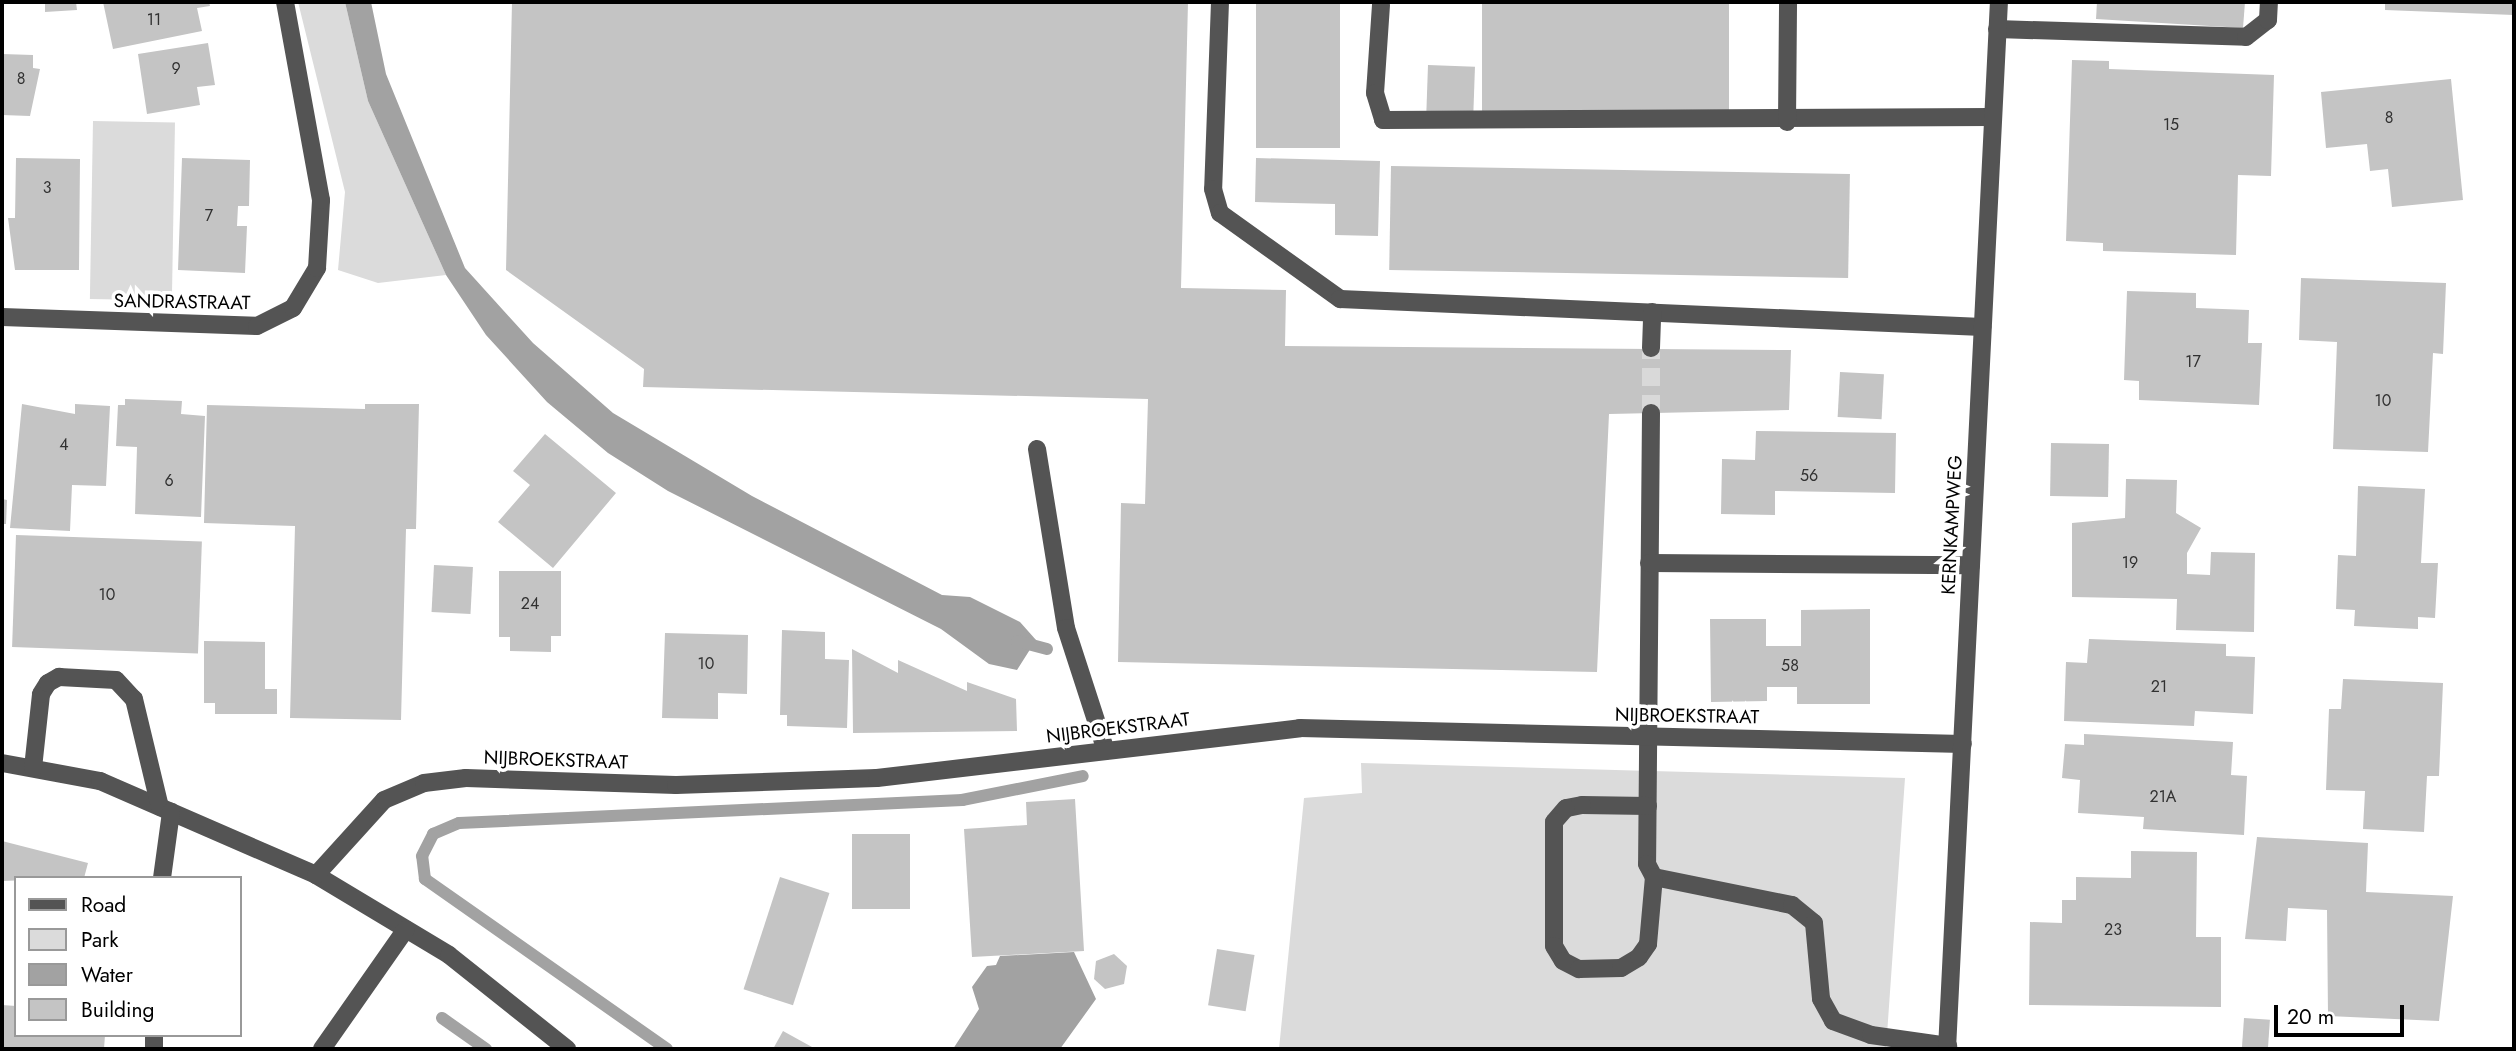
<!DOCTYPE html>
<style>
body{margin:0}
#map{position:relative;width:2516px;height:1051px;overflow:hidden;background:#fff;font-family:Jost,sans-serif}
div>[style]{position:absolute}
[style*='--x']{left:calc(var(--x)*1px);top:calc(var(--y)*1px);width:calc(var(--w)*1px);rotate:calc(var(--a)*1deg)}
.green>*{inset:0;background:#dbdbdb;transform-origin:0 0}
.water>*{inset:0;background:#a2a2a2}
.stream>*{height:12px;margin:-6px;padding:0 6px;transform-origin:6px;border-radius:6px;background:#a2a2a2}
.building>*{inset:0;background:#c4c4c4;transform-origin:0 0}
.minor-tunnel>*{height:18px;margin-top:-9px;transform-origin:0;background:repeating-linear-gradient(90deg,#d9d9d9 0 18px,transparent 0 27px)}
.minor>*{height:18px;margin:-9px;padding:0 9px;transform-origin:9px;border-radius:9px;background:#545454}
span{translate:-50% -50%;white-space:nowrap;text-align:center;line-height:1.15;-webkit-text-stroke:7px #fff;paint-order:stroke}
.number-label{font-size:16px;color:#313131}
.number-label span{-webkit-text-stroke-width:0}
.street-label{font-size:19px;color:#000}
.frame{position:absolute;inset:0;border:4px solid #000;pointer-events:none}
.legend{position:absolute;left:14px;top:876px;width:228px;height:161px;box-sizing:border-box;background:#fff;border:2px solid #999;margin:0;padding:9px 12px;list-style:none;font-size:21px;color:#000}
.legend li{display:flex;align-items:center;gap:14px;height:35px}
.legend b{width:35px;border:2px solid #999}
.scale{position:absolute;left:2274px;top:1005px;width:130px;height:32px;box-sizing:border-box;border:4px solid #000;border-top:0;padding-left:9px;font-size:21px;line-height:24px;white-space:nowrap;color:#000;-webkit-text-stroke:5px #fff;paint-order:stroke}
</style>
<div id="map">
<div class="green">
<div style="clip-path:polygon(298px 2px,345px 2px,368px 101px,446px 275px,378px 283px,338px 270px,345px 192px)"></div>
<div style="left:93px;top:121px;width:82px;height:178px;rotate:1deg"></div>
<div style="clip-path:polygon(1361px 763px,1905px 778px,1886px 1049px,1279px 1049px,1304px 798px,1362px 793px)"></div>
</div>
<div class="water">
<div style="clip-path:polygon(345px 2px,371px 2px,386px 74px,465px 268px,533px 343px,613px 413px,752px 496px,942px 595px,970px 597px,1020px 622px,1036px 640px,1017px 670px,989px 664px,941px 629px,668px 491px,608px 453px,547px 402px,486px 335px,446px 275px,368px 101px)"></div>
<div style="clip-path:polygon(1074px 952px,1096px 999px,1060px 1049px,953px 1049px,979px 1009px,972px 987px,987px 966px,996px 965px,1000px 956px)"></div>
</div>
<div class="stream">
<div style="--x:1017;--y:641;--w:31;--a:15"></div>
<div style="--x:442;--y:1018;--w:54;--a:35.2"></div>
<div style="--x:667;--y:1049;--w:296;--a:-144.9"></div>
<div style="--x:425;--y:879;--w:23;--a:-97"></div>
<div style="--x:422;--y:856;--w:25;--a:-63"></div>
<div style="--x:433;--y:834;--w:28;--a:-23"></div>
<div style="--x:459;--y:823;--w:504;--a:-2.62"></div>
<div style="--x:962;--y:800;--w:123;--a:-11.2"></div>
</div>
<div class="building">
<div style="clip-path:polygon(45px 2px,76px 2px,77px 10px,45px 12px)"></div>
<div style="clip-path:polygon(103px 2px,209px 2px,210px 6px,197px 8px,202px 31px,113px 49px)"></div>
<div style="clip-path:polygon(512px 2px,1188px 2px,1181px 288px,1286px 290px,1285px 346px,1791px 350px,1789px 410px,1609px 414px,1597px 672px,1118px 662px,1121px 503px,1145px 504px,1148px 399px,643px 387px,644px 369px,506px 270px)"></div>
<div style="left:1256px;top:2px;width:84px;height:146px"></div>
<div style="left:1482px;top:2px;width:247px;height:110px"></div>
<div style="clip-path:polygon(2097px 2px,2245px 2px,2243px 28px,2096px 19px)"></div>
<div style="clip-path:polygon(2385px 2px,2514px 2px,2514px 15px,2385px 10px)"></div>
<div style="clip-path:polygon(208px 43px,215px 85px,197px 87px,200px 105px,147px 114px,138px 54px)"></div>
<div style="clip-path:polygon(2px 54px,33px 55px,33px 68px,40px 69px,30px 116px,2px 115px)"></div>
<div style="clip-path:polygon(2072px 60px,2109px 61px,2109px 69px,2274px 75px,2271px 176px,2238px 175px,2236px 255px,2103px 251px,2103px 243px,2066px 241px)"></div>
<div style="left:1428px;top:65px;width:47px;height:51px;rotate:2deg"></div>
<div style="clip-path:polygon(2451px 79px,2463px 200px,2392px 207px,2388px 169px,2370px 171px,2367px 144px,2326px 148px,2321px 92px)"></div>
<div style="clip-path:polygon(16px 158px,80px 159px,79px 270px,15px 270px,8px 218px,15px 218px)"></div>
<div style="clip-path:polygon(182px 158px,250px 160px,249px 206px,238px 206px,237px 226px,247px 226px,245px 273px,178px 270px)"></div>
<div style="clip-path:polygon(1256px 158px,1380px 161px,1378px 236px,1335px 235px,1335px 204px,1255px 202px)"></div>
<div style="left:1391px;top:166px;width:459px;height:104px;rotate:1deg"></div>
<div style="clip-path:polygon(2301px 278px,2446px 283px,2443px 354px,2433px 353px,2428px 452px,2333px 449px,2337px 342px,2299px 340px)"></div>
<div style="clip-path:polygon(2127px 291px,2196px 293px,2196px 308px,2249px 310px,2248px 343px,2262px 343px,2259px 405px,2139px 400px,2139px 381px,2124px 380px)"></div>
<div style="left:1840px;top:372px;width:44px;height:45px;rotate:3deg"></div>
<div style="clip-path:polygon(125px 399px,182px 401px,181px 414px,205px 416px,201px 517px,135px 514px,137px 447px,116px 446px,118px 405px,125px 405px)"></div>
<div style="clip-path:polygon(22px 404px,75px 414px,75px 404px,110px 406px,106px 486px,72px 485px,70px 531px,10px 528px)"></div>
<div style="clip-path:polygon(365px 404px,419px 404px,416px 529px,406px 529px,401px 720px,290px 718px,295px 526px,204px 523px,207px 405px,365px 409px)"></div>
<div style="clip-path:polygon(1756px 431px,1896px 433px,1895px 493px,1775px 491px,1775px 515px,1721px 514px,1722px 459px,1755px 460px)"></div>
<div style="clip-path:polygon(545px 434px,616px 493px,553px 568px,498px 522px,530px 485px,513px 471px)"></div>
<div style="left:2051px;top:443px;width:58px;height:53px;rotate:1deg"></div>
<div style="clip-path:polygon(2126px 479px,2177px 480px,2176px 513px,2201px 528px,2187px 553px,2187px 574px,2210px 575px,2211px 552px,2255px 553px,2254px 632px,2176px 630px,2177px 599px,2072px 597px,2072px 523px,2125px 518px)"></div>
<div style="clip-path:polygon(2358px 486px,2425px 489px,2421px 563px,2438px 563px,2435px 618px,2418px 617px,2418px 629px,2354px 626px,2355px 610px,2336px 609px,2338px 555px,2356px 556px)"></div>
<div style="clip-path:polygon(2px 499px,7px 500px,6px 524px,2px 524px)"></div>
<div style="left:16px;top:535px;width:186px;height:112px;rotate:2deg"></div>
<div style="left:434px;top:565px;width:39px;height:47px;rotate:3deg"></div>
<div style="clip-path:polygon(499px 571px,561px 571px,561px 636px,551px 636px,551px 652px,510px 651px,510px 637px,499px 637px)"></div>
<div style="clip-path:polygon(1870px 609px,1870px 704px,1797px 704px,1797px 687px,1767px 687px,1767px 701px,1711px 702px,1710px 619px,1766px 619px,1766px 646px,1801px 646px,1801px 610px)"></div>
<div style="clip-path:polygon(782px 630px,825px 632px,825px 659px,849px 660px,847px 728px,787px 726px,787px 715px,780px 715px)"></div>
<div style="clip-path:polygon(665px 633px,748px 635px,747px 694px,718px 693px,718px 719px,662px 718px)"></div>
<div style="clip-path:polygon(2089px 639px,2226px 644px,2226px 656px,2255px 657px,2253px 714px,2195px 711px,2194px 726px,2064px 721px,2066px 662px,2087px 663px)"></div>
<div style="clip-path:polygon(204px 641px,265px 642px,265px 689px,277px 689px,277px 714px,215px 714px,215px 703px,204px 703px)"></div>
<div style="clip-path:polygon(852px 649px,898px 673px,898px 660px,967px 691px,967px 682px,1016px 699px,1017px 731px,853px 733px)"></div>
<div style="clip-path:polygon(2343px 679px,2443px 683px,2439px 776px,2427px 776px,2424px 832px,2363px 829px,2365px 791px,2326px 790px,2329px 709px,2341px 709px)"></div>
<div style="clip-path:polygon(2084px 734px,2233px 742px,2231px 775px,2247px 776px,2244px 835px,2143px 829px,2144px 817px,2078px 813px,2080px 780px,2062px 778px,2065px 744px,2084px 745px)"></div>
<div style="clip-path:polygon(1075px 799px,1084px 951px,972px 957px,964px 829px,1027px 825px,1026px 802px)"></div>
<div style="left:852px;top:834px;width:58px;height:75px"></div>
<div style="clip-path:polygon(2257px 837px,2368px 843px,2366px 892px,2453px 896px,2439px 1021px,2328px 1016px,2327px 910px,2288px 908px,2286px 941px,2245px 939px)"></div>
<div style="clip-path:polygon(2px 841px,88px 863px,84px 878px,2px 881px)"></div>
<div style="clip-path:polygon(2131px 851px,2197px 852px,2196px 937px,2221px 937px,2221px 1007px,2029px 1005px,2030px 922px,2062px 923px,2062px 900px,2076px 900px,2076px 877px,2131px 878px)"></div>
<div style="left:780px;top:877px;width:52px;height:118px;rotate:18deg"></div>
<div style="left:1217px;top:949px;width:38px;height:57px;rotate:9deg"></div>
<div style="clip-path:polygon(1114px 954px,1127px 966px,1124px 984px,1105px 989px,1094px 979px,1096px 961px)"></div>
<div style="clip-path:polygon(2px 1005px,16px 1006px,16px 1035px,105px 1035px,104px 1049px,2px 1049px)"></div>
<div style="left:2244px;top:1018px;width:26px;height:31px;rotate:4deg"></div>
<div style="clip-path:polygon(783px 1031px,812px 1047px,810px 1049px,773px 1049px)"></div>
</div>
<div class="minor-tunnel">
<div style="--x:1651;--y:413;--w:65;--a:-90"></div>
</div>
<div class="minor">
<div style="--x:1220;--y:2;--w:187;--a:92.1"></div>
<div style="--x:1213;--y:189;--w:25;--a:74"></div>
<div style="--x:1220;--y:213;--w:148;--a:35.6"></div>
<div style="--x:1340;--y:299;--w:643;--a:2.5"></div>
<div style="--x:1381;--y:5;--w:88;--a:93.9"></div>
<div style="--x:1375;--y:93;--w:28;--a:73"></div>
<div style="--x:1383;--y:120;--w:608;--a:-0.28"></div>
<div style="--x:1997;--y:29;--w:249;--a:1.8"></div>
<div style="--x:2246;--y:37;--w:28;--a:-38"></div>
<div style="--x:2268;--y:20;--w:18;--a:-87"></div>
<div style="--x:1787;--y:122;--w:120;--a:-89.5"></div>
<div style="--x:2;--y:317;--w:255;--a:2"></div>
<div style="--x:257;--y:326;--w:40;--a:-26.6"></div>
<div style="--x:293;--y:308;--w:47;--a:-59"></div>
<div style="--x:317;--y:268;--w:68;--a:-86.6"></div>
<div style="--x:321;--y:200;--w:201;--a:-100.3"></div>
<div style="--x:1651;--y:348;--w:36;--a:-88"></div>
<div style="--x:1651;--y:413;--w:451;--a:90.5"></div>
<div style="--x:1647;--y:864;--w:15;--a:62"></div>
<div style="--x:1654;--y:877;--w:141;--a:11.5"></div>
<div style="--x:1792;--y:905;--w:28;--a:39"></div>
<div style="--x:1814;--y:923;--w:76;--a:84.7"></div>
<div style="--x:1821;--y:999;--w:25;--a:61"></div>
<div style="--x:1833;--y:1021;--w:40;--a:20.2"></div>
<div style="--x:1871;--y:1035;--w:78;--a:8.1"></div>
<div style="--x:1037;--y:449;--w:181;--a:80.8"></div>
<div style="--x:1066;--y:628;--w:129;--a:72"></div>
<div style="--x:1649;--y:563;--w:322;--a:0.4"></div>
<div style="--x:2;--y:763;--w:100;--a:10.4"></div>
<div style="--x:100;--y:781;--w:236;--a:23.5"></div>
<div style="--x:316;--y:875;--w:155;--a:31"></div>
<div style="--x:449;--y:955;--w:151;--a:38.5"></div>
<div style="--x:33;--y:768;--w:74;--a:-83.8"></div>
<div style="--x:41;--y:694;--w:13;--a:-58"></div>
<div style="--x:48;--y:683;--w:13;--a:-29"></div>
<div style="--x:59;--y:677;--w:57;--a:3"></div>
<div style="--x:116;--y:680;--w:26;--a:47"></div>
<div style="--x:134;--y:699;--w:111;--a:76.5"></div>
<div style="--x:1648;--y:806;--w:66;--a:-179.1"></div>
<div style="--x:1582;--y:805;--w:16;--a:169"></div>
<div style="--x:1566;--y:808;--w:18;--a:131"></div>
<div style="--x:1554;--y:822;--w:124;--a:90"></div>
<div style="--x:1554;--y:946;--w:17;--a:59"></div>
<div style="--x:1563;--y:961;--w:18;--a:27"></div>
<div style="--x:1579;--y:969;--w:42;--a:-1.4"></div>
<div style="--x:1621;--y:968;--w:21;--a:-31"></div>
<div style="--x:1639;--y:957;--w:16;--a:-55"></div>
<div style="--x:1648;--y:944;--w:67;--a:-84.9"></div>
<div style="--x:316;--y:875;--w:101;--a:-47.8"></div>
<div style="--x:384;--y:800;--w:43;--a:-23"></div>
<div style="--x:424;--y:783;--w:42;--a:-6.8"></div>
<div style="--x:466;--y:778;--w:210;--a:1.9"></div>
<div style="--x:676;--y:785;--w:201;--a:-2"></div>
<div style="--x:877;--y:778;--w:426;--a:-6.7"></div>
<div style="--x:1300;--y:728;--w:663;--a:1.38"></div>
<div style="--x:162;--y:878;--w:67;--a:-82.2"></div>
<div style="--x:154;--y:1049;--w:14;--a:-90"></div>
<div style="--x:322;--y:1049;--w:146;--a:-55"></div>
<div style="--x:1947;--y:1049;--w:1048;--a:-87.16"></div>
</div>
<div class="number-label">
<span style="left:154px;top:20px">11</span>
<span style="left:176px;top:69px">9</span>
<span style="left:21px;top:79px">8</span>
<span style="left:2389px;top:118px">8</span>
<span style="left:2171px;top:125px">15</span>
<span style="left:47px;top:188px">3</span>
<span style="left:209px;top:216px">7</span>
<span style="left:2193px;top:362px">17</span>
<span style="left:2383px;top:401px">10</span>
<span style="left:64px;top:445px">4</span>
<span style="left:1809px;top:476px">56</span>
<span style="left:169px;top:481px">6</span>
<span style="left:2130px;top:563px">19</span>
<span style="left:107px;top:595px">10</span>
<span style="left:530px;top:604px">24</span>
<span style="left:706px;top:664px">10</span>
<span style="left:1790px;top:666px">58</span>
<span style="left:2159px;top:687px">21</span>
<span style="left:2163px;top:797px">21A</span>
<span style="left:2113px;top:930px">23</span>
</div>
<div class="street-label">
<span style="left:182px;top:302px;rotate:1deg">SANDRASTRAAT</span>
<span style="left:1952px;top:525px;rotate:-87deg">KERNKAMPWEG</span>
<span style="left:1687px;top:716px;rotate:1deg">NIJBROEKSTRAAT</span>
<span style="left:1118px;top:728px;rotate:-7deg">NIJBROEKSTRAAT</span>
<span style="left:556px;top:760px;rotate:2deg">NIJBROEKSTRAAT</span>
</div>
<div class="frame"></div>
<ul class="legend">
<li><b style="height:9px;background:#545454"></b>Road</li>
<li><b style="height:19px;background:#dbdbdb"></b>Park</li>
<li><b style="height:19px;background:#a2a2a2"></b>Water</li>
<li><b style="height:19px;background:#c4c4c4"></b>Building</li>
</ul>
<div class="scale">20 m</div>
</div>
